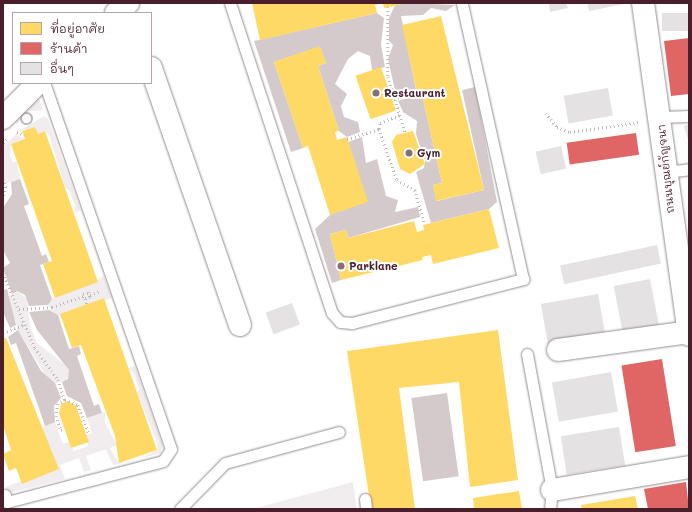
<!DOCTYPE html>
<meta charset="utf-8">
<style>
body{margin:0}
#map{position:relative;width:692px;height:512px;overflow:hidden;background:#fff;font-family:Mali,"Playpen Sans Thai",sans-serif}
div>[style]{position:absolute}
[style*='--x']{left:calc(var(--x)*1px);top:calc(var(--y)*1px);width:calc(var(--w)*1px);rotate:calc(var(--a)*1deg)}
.built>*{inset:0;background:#f1edee}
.water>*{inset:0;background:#d4cacc;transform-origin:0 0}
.homes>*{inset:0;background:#ffd966;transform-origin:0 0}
.shops>*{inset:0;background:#e06666;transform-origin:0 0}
.building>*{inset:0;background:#e4e2e3;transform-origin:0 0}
.path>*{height:2.5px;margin-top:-1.25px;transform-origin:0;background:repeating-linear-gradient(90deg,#bdb8b9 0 1px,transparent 0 4px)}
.path>.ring{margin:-1.25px;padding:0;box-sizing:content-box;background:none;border:2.5px solid #bdb8b9;border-radius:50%}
.roads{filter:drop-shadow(0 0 1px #948c8e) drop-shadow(0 0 1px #948c8e)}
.service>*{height:11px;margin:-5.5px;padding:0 5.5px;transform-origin:5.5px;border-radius:5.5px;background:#fff}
.minor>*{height:22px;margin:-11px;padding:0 11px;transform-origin:11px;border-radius:11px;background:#fff}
.tertiary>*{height:22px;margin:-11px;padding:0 11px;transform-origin:11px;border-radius:11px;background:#fff}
.dots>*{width:11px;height:11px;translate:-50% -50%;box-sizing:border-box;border:2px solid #fff;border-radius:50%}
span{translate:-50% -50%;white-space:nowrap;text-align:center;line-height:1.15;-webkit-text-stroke:4px #fff;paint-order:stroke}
.poi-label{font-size:11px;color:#4a1f2b;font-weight:700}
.left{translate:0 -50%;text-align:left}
.street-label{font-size:11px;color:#4a1f2b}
.frame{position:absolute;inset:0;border:4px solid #4a1f2b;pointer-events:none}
.legend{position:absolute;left:12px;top:12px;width:140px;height:72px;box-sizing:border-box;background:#fff;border:1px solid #b7a5aa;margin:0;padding:5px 7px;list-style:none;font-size:12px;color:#4a1f2b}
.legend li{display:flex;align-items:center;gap:8px;height:20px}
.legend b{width:20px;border:1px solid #b7a5aa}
</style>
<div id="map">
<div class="built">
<div style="clip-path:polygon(38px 95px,43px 110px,24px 112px,18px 124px,14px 121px,3px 133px,3px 126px)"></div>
<div style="clip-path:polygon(44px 116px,48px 119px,81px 211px,74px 213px,75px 205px,69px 190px,65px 188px,50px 137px,45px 131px,38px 134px,35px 127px,19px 131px)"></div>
<div style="clip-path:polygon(16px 134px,25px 139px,11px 144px,10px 155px,13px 162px,17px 161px,20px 179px,3px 184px,3px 147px)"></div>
<div style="clip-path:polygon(104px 277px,112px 298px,58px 315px,49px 310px,52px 310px,48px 305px,52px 299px)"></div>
<div style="clip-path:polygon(17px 291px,27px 299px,30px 326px,37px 343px,68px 367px,70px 375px,65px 381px,55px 383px,47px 378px,18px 330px,9px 303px,9px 296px)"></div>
<div style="clip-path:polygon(135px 366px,163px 446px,160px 453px,142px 458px,157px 450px,157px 442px,137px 393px,139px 389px,134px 374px,128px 368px)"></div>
<div style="clip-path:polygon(105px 412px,105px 423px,117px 445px,110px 448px,115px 457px,119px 463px,139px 459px,113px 465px,106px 449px,86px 456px,91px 470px,84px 472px,79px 458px,60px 465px,65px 479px,9px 493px,6px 487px,21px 481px,44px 426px,55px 422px,63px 444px,69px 442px,74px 451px,88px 446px,87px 435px,92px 433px,87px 418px)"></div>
<div style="clip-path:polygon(353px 482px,357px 509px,252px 509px)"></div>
</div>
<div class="water">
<div style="clip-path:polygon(407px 3px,455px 5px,446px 11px,431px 8px,423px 15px,401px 16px,416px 89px,396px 95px,388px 59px,393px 45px,389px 41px,389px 18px,395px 5px)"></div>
<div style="clip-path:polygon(377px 13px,384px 18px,381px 45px,385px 67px,372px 70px,370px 56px,358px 51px,348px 59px,335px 84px,347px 94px,341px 106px,344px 117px,358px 122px,360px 132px,347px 137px,339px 131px,318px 66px,326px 63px,320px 47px,274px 62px,303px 148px,291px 152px,254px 41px)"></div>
<div style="clip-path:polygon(475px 87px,497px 202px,489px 209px,431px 223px,416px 172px,424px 168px,425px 160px,416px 134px,417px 121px,403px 112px,398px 101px,416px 95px,423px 99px,442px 183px,433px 185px,437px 201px,484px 190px,462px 90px)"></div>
<div style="clip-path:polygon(362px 137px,366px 163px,377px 159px,386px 196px,398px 200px,395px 212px,418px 207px,420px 217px,348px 238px,346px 230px,330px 234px,341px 280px,332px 283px,315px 229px,330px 215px,348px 142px)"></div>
<div style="clip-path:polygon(20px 179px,29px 204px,24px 206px,42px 256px,46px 254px,49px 262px,40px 265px,52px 299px,48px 305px,29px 306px,25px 295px,17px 291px,12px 294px,3px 268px,10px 263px,3px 250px,3px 208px,12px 194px,11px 182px)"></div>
<div style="clip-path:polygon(7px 289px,16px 325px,10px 328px,3px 312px,3px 290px)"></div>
<div style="clip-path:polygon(49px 310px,58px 315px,69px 349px,79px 346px,81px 354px,77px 356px,94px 406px,99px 404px,102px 413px,87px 418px,81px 403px,67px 396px,62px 382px,68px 379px,69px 370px,37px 330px,29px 312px)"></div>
<div style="clip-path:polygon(18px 330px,41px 371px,55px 383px,61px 398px,54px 406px,55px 422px,45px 426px,16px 343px,11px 345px,8px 337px)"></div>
<div style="left:447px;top:393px;width:84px;height:36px;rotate:82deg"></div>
</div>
<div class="homes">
<div style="clip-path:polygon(252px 3px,379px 3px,379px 4px,375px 5px,377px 13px,260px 40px)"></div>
<div style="clip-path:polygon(383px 3px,403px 3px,403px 4px,384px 8px)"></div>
<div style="clip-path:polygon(441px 16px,484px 190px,436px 201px,433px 185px,442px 183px,423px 99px,428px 98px,426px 90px,417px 92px,402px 25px)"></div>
<div style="clip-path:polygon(320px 46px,326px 63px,318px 66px,339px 131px,335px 132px,337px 140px,347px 137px,368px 202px,330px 215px,308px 146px,303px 148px,274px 62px)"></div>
<div style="left:381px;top:67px;width:46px;height:27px;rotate:71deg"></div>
<div style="clip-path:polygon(35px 127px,38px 134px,45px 131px,98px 282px,55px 298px,43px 264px,52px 261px,11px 144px,25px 139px,22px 131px)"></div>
<div style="clip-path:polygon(413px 131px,425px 164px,410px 174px,400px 169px,392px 142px,396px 135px)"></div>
<div style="clip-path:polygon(489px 209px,499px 248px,433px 264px,431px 255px,422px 257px,423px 260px,341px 280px,330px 234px,346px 230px,348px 238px,414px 221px,417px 232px,424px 230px,423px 225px)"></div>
<div style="clip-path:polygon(104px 298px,157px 450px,119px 463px,115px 436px,81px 345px,72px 348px,60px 314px)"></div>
<div style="clip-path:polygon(498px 330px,518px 480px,470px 487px,459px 382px,399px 388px,415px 509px,371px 509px,347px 351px)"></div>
<div style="clip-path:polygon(3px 338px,6px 338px,59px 469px,22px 484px,16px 468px,9px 471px,3px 454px,11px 450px,3px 425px)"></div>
<div style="clip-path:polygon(68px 401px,76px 406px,89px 442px,71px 448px,59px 413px,61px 404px)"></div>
<div style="clip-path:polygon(519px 491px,522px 509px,474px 509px,473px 498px)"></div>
<div style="clip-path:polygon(635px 496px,638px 509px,582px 509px,581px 505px)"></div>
</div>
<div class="shops">
<div style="clip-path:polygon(689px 38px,689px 94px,671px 96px,664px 41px)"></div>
<div style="left:636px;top:133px;width:22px;height:70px;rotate:82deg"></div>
<div style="left:662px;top:359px;width:88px;height:41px;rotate:81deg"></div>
<div style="clip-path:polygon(686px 482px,689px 509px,648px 509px,644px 489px)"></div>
</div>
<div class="building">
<div style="clip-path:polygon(549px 3px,566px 3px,568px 8px,550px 12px)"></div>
<div style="clip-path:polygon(587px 3px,624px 3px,624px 4px,589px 11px)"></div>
<div style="left:689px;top:13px;width:18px;height:27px;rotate:90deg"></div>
<div style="left:608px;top:88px;width:28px;height:45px;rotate:80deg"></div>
<div style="clip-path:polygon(689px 124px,689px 143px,684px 126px)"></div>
<div style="left:561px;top:146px;width:23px;height:26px;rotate:77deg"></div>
<div style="left:657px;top:245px;width:19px;height:99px;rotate:78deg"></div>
<div style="left:650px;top:279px;width:47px;height:37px;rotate:79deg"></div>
<div style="left:598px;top:294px;width:42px;height:58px;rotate:80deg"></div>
<div style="left:292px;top:303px;width:23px;height:28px;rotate:70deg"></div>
<div style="left:611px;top:372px;width:40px;height:60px;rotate:80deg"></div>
<div style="left:619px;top:427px;width:39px;height:59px;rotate:81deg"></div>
</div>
<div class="path">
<div style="--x:388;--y:7;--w:70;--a:90"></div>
<div style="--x:388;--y:77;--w:58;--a:72.8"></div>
<div style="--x:394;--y:98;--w:33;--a:-7"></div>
<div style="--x:546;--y:113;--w:18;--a:52"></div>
<div style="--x:557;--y:127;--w:14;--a:21"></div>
<div style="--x:570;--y:132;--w:71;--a:-8.1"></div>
<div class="ring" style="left:21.5px;top:113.5px;width:8.5px;height:8.5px"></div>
<div style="--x:379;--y:129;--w:54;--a:70.6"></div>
<div style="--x:397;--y:180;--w:21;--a:29"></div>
<div style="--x:415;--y:190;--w:35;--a:74"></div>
<div style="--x:17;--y:132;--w:8;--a:23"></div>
<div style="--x:347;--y:139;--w:34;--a:-17"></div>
<div style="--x:379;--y:129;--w:6;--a:-81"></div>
<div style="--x:380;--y:123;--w:22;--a:-22"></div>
<div style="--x:3;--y:143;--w:6;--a:-45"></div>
<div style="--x:3;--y:179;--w:9;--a:69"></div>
<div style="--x:6;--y:187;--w:12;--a:104"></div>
<div style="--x:3;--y:273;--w:82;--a:66.9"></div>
<div style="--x:35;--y:348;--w:39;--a:54"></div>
<div style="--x:58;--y:380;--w:21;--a:71"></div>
<div style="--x:65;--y:400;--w:8;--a:150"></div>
<div style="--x:58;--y:404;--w:12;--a:99"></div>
<div style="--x:56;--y:416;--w:15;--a:70"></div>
<div style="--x:61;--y:430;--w:3;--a:-18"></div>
<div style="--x:83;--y:294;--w:6;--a:-18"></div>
<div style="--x:89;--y:292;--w:5;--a:79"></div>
<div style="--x:90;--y:297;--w:5;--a:158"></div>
<div style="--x:90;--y:295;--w:11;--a:-22"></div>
<div style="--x:85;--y:299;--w:6;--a:72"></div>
<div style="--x:19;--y:309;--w:33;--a:-3"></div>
<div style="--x:52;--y:307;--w:34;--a:-19"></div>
<div style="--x:3;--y:333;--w:24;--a:-22"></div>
<div style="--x:65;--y:400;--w:14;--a:21"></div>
<div style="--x:78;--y:405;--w:30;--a:69"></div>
<div style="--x:3;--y:442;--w:1;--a:0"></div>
</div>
<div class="roads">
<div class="service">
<div style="--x:230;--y:3;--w:326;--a:71.8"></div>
<div style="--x:332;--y:313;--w:12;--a:48"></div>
<div style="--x:340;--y:322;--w:12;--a:5"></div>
<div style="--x:352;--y:323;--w:177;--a:-14.4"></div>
<div style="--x:523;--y:279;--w:283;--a:-102.5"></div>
<div style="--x:660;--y:117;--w:29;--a:-2"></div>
<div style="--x:666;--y:172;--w:23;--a:-7"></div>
<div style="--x:527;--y:354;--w:138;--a:79.6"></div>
<div style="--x:552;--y:490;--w:19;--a:96"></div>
<div style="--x:5;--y:495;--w:7;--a:74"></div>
<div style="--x:7;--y:502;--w:161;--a:-14.7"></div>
<div style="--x:163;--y:461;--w:14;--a:-56"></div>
<div style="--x:171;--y:449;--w:387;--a:-109.1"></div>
<div style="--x:365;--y:499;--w:10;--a:84"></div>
<div style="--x:180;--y:509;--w:64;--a:-45.6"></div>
<div style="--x:225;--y:463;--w:118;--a:-15.2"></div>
</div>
<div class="minor">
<div style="--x:116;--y:13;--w:16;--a:-40"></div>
<div style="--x:151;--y:68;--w:272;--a:70.9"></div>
<div style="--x:3;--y:118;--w:49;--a:-45"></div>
<div style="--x:558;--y:350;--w:132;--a:-7.8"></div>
<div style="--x:552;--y:490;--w:139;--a:-9.5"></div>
</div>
<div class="tertiary">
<div style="--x:643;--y:3;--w:335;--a:82.1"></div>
</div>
</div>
<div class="dots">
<div style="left:376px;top:93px;background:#896d75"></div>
<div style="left:409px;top:153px;background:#896d75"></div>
<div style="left:341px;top:266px;background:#896d75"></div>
</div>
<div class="poi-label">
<span class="left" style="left:384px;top:93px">Restaurant</span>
<span class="left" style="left:417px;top:153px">Gym</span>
<span class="left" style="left:349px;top:266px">Parklane</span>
</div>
<div class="street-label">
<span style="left:666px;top:169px;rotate:-96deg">ถนนบุณย์กัญจนา</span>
</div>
<div class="frame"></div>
<ul class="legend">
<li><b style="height:11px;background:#ffd966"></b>ที่อยู่อาศัย</li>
<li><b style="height:11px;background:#e06666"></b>ร้านค้า</li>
<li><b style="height:11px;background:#e4e2e3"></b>อื่นๆ</li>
</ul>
</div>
